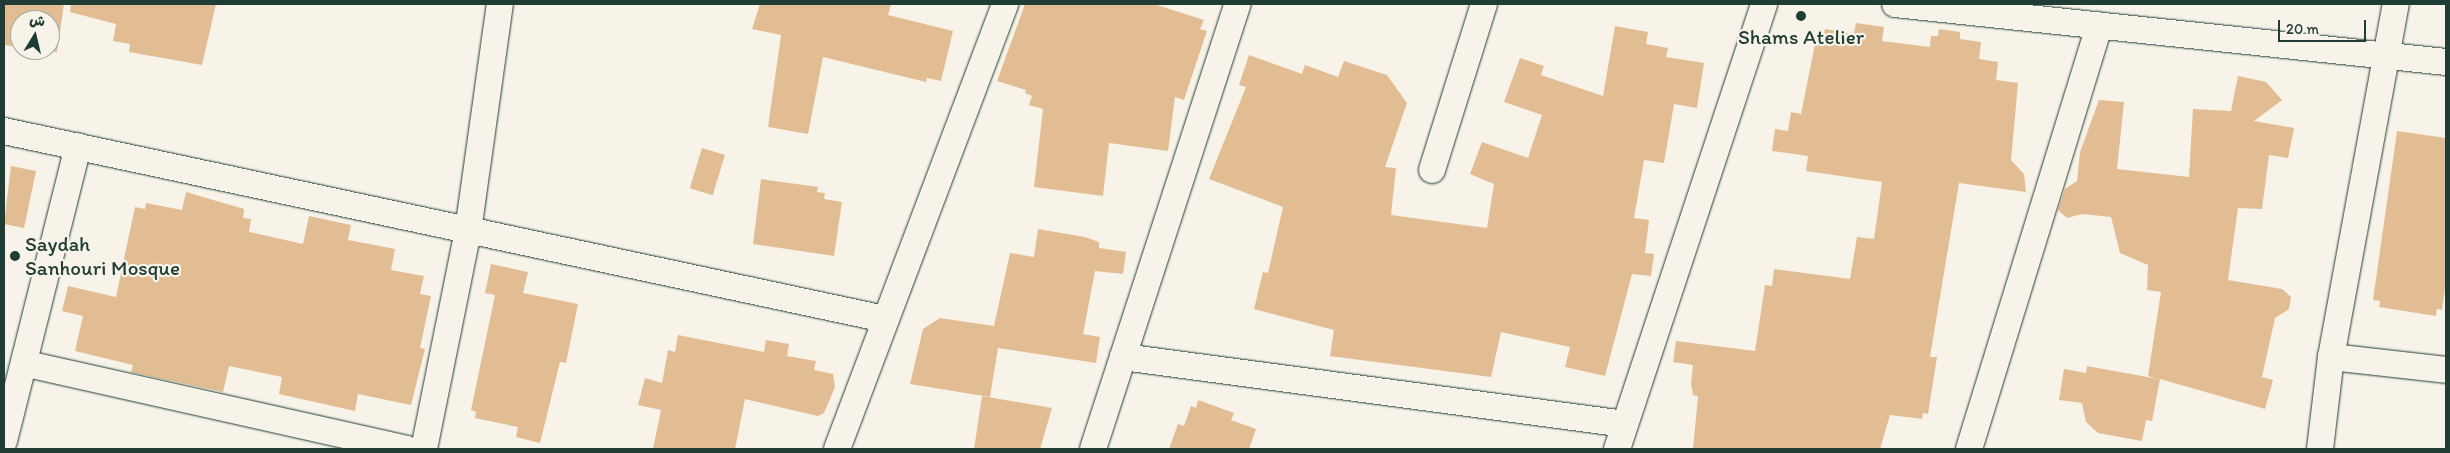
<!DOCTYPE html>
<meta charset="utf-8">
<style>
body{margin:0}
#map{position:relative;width:2450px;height:453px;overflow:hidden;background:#f7f3e8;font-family:Itim,"Playpen Sans Arabic",sans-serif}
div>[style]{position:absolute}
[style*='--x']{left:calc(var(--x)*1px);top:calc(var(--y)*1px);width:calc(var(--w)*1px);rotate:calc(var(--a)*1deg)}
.building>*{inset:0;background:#e2bd93;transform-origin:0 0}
.roads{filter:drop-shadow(0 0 1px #1f3d34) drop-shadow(0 0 1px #1f3d34)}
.minor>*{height:26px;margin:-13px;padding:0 13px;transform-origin:13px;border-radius:13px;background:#f7f3e8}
.dots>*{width:14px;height:14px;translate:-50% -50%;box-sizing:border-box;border:2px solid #f7f3e8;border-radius:50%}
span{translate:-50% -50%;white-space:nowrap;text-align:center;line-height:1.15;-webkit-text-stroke:4.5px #f7f3e8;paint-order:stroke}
.poi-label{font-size:21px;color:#1f3d34}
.left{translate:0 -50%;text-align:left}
.frame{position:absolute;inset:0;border:5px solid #1f3d34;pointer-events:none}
.north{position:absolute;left:10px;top:10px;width:50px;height:50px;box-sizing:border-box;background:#f7f3e8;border:1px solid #a1aaa0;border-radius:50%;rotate:9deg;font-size:14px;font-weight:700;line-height:20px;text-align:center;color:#1f3d34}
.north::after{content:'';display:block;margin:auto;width:18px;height:22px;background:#1f3d34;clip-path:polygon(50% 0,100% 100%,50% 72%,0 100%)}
.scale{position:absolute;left:2278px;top:20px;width:88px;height:22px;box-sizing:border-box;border:2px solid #1f3d34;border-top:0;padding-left:6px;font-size:15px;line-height:18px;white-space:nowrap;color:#1f3d34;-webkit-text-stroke:4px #f7f3e8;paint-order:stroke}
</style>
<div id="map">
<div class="building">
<div style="clip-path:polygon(4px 4px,64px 4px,57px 52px,40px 50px,50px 50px,50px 20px,20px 20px,20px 47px,4px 45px)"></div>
<div style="clip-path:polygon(71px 4px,216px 4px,202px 65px,129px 52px,130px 44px,113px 41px,116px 24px,70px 12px)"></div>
<div style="clip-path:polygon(760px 4px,891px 4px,888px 15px,953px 31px,941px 81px,927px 78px,926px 82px,823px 57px,808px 134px,768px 127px,781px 35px,752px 29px)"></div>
<div style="clip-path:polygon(1025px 4px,1154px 4px,1204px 20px,1200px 29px,1207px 31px,1184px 100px,1175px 97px,1168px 151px,1109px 143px,1103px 196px,1034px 187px,1043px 109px,1029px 105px,1032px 96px,1025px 93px,1026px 90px,997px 81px)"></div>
<div style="clip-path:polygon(1856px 23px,1884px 27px,1882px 41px,1930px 47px,1931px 36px,1938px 36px,1939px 29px,1960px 32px,1960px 39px,1981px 42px,1979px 59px,1998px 62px,1996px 80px,2018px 83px,2011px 160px,2024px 174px,2026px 192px,1959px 183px,1930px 357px,1937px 357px,1928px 414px,1923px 413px,1922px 419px,1890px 415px,1880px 449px,1693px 449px,1698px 396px,1693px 395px,1691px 384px,1693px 365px,1673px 362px,1676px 341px,1755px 351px,1765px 285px,1772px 286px,1774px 269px,1850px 279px,1857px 237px,1874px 239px,1882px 182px,1806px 171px,1808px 156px,1772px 151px,1775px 129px,1788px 131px,1791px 112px,1801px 114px,1817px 34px,1824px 36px,1825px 29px,1854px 34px)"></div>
<div style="clip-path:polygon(1615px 26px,1648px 32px,1646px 44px,1668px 48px,1666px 57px,1704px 63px,1697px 108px,1674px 104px,1664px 163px,1644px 160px,1634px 218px,1649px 220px,1645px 253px,1654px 254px,1651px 276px,1632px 274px,1605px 376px,1565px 367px,1570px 347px,1501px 332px,1491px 377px,1330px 356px,1334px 330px,1254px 309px,1263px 272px,1268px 273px,1283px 207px,1209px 179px,1246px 87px,1239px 85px,1249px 55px,1302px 74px,1305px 65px,1338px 77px,1344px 61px,1387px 75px,1407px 103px,1385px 167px,1396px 168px,1391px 215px,1487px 228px,1494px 184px,1470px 174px,1482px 142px,1528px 158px,1542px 115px,1504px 102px,1520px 58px,1544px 66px,1541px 75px,1603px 96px)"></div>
<div style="clip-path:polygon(2238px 76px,2266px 82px,2282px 100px,2254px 121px,2294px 128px,2288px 158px,2269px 155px,2262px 209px,2238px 208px,2228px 280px,2282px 289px,2291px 297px,2289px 309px,2275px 318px,2262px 377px,2273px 380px,2265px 409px,2160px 379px,2152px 421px,2146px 420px,2142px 441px,2098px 433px,2086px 422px,2082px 403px,2059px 400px,2064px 369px,2086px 373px,2087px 366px,2158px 379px,2148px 376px,2161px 292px,2147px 290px,2148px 265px,2120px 253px,2111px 217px,2082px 214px,2067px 218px,2058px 210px,2065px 189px,2077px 181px,2080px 152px,2099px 100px,2124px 102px,2117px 169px,2189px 177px,2193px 109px,2231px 111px)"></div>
<div style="clip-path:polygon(2397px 131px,2446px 138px,2446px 282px,2442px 310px,2437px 309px,2436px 316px,2379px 307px,2380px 301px,2373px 300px)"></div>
<div style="left:702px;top:148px;width:24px;height:42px;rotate:17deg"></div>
<div style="clip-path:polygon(11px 166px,36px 171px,24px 228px,4px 224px)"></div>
<div style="clip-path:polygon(761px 179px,818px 187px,817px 192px,825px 193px,824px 199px,842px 202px,834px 256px,753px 244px)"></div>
<div style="clip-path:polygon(186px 192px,244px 209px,243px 218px,251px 219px,249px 232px,303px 244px,309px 216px,351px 225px,348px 240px,395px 249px,391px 270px,424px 276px,420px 294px,431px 296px,420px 348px,425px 349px,411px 405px,358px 394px,355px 411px,279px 394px,282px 377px,229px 366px,223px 392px,131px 372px,133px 365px,75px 351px,83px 316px,62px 311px,68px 286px,116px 297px,135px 207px,145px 209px,146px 203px,182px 210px)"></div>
<div style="clip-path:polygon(1038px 229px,1085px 237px,1099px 242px,1099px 248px,1126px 252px,1123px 274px,1095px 271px,1083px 334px,1100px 337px,1096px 363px,998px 348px,990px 397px,910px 384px,923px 329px,940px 318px,994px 326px,1010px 253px,1034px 257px)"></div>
<div style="clip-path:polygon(491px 264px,528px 272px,523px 293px,578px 304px,566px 363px,560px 362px,540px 443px,516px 437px,518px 427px,475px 418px,476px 412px,471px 410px,495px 295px,485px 293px)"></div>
<div style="clip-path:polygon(678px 335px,764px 352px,766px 340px,789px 344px,787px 356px,816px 361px,814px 370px,833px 374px,835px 387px,824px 413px,818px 416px,745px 399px,735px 449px,653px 449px,661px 410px,638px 405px,645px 378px,662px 383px,668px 350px,675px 352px)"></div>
<div style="clip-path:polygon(982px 396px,1052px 408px,1040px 449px,974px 449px)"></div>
<div style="clip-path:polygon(1198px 400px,1234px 413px,1231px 420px,1256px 429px,1249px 449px,1169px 449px,1178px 424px,1184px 426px,1191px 406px,1196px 408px)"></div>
</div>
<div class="roads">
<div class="minor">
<div style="--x:1895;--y:4;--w:554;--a:6.01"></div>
<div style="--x:4;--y:131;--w:901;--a:12.05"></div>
<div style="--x:1432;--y:170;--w:174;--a:-72.6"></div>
<div style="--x:1123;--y:357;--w:506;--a:7.6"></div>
<div style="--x:2331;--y:357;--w:116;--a:6.4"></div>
<div style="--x:27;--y:364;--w:389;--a:12.6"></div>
<div style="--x:4;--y:441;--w:304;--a:-75.9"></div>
<div style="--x:424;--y:449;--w:222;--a:-78.6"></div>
<div style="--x:468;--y:231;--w:229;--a:-82"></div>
<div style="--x:837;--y:449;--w:476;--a:-69.3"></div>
<div style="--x:1093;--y:449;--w:468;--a:-72"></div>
<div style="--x:1617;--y:449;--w:469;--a:-71.7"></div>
<div style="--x:1969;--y:449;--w:443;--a:-72.9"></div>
<div style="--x:2320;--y:449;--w:93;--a:-83.2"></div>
<div style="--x:2331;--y:357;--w:359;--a:-79.6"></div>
</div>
</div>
<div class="dots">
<div style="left:1801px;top:16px;background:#1f3d34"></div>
<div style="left:15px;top:256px;background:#1f3d34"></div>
</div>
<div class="poi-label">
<span style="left:1801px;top:37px">Shams Atelier</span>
<span class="left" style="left:25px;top:256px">Saydah<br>Sanhouri Mosque</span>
</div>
<div class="frame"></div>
<div class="north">ش</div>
<div class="scale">20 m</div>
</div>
